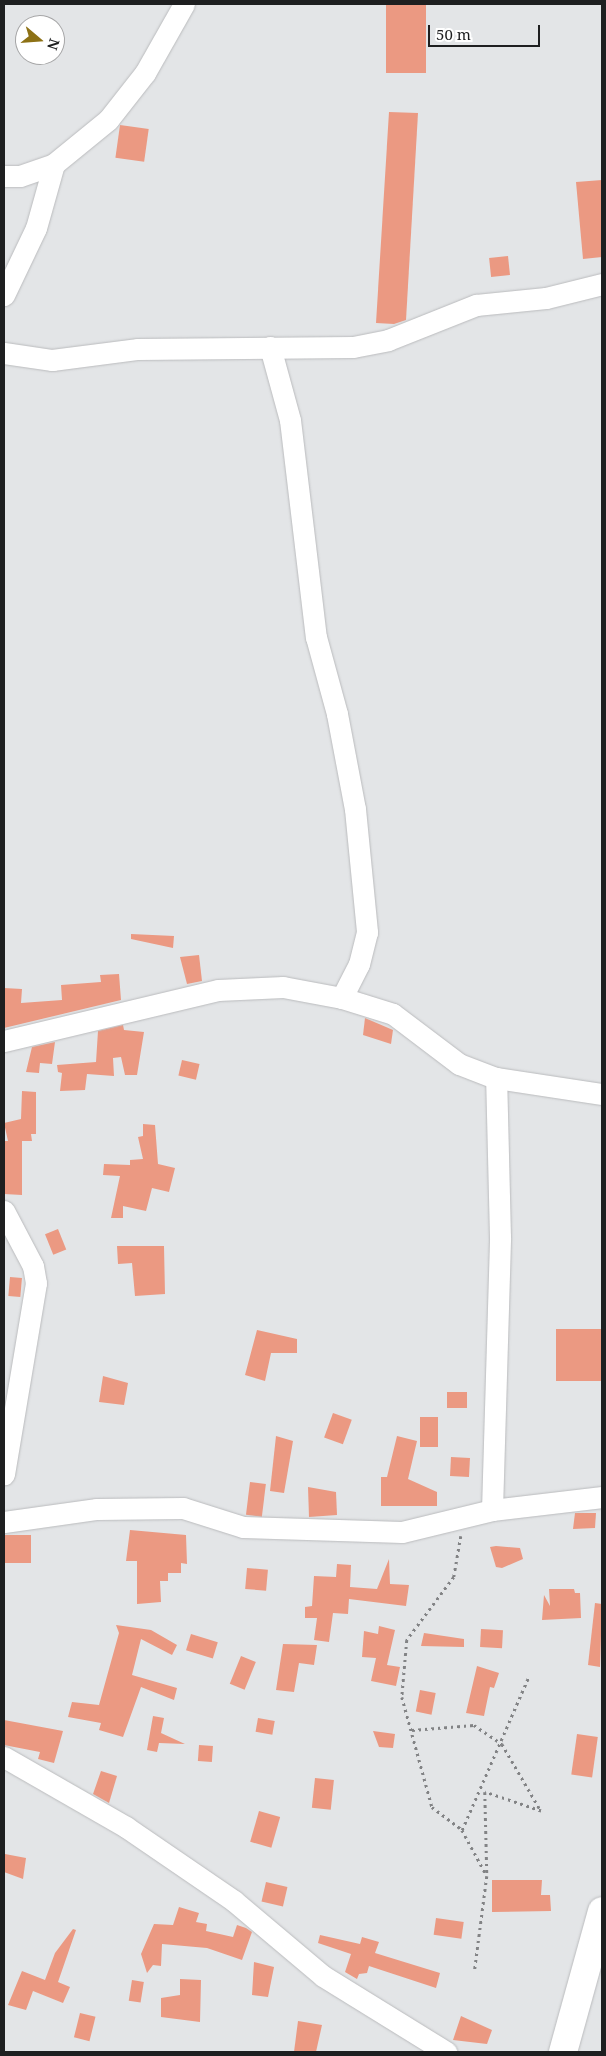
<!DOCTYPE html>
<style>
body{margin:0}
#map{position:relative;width:606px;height:2056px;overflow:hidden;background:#e3e5e7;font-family:"Noto Serif",serif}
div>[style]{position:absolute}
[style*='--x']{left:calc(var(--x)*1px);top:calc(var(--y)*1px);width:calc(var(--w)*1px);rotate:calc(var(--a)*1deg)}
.building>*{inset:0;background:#eb9982;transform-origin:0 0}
.path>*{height:2.5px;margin-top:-1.25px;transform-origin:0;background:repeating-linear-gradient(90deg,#828385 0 2.5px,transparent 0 6.5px)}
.roads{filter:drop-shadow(0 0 1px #babbbd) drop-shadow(0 0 1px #babbbd)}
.minor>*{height:21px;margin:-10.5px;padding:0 10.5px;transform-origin:10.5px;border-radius:10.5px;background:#fff}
.major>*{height:28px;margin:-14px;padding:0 14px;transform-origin:14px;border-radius:14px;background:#fff}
span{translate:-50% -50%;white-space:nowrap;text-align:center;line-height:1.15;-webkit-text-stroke:4px #fff;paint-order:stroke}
.frame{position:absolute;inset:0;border:5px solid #1e1f20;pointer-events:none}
.north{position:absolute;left:15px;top:15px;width:50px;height:50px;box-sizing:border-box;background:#fff;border:1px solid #a5a5a6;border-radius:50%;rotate:108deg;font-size:14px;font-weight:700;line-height:20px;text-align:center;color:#1e1f20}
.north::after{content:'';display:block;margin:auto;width:18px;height:22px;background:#8d7115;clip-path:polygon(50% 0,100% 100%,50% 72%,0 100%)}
.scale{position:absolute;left:428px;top:25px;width:112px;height:22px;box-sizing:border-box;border:2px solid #1e1f20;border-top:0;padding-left:6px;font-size:15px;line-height:18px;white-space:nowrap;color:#1e1f20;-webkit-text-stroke:4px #fff;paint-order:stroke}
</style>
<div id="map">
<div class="building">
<div style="left:386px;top:4px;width:40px;height:69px"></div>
<div style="clip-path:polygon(389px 112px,418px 113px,406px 320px,394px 324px,376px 323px)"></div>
<div style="left:120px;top:125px;width:29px;height:33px;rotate:8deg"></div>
<div style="clip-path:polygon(602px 180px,602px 257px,583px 259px,576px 182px)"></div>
<div style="left:508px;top:256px;width:19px;height:19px;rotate:84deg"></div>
<div style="clip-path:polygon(131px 934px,174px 936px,173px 948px,131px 939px)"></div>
<div style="clip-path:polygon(199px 955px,202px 981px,187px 984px,180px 957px)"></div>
<div style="clip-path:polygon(119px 974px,121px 1000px,4px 1028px,4px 988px,22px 989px,21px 1003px,62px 1000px,61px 985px,101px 982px,100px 975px)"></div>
<div style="clip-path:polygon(365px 1018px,393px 1030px,391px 1044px,363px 1035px)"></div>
<div style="clip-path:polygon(123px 1025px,124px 1030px,144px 1032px,137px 1075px,125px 1075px,121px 1057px,113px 1058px,114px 1076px,87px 1074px,85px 1090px,60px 1091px,62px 1073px,58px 1072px,57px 1065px,96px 1062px,98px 1031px)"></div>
<div style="clip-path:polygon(55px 1042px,52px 1064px,40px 1063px,39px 1073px,26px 1072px,32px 1047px)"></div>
<div style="left:182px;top:1060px;width:18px;height:16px;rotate:13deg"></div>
<div style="clip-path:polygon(22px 1091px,36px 1092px,36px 1134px,31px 1134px,32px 1141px,22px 1141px,22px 1195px,4px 1194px,4px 1141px,8px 1141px,4px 1123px,21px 1119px)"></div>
<div style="clip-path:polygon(143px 1124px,155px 1125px,158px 1164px,175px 1168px,169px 1192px,152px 1188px,146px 1211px,123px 1206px,123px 1218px,111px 1218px,120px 1176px,103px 1175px,104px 1164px,130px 1165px,130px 1160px,143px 1159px,138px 1137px,143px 1136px)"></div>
<div style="left:58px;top:1229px;width:22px;height:14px;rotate:68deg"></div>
<div style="clip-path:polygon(117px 1246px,164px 1246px,165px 1294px,135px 1296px,132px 1263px,118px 1264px)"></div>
<div style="left:10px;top:1277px;width:12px;height:19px;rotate:5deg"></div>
<div style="left:602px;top:1329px;width:52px;height:46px;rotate:90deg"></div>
<div style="clip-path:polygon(257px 1330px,297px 1339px,297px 1353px,271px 1353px,265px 1381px,245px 1375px)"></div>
<div style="clip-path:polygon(103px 1376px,128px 1383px,124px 1405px,99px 1402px)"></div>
<div style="left:447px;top:1392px;width:20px;height:16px"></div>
<div style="left:333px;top:1413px;width:20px;height:26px;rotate:20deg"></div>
<div style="left:420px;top:1417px;width:18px;height:30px"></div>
<div style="clip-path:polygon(276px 1436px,293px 1441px,284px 1493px,270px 1491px)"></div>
<div style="clip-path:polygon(397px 1436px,417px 1441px,408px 1479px,437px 1492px,437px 1506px,381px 1506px,381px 1477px,387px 1477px)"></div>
<div style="left:451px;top:1457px;width:19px;height:19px;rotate:3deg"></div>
<div style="left:250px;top:1482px;width:16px;height:33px;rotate:7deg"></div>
<div style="clip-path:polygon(308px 1487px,336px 1492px,337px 1515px,309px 1517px)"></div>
<div style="clip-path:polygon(575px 1513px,596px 1513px,595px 1528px,573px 1529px)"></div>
<div style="clip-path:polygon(130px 1530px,186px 1535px,187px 1564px,181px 1563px,181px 1573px,168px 1573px,168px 1581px,160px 1581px,161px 1602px,137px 1604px,137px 1561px,126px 1561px)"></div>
<div style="left:4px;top:1535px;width:27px;height:28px"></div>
<div style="clip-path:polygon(496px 1546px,520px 1548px,523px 1559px,502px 1568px,496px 1567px,490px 1547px)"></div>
<div style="clip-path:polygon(389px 1559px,390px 1584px,409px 1585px,406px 1606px,349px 1599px,348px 1614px,333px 1613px,329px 1642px,314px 1640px,317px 1618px,305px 1618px,305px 1607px,312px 1606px,314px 1576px,336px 1577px,337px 1564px,351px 1565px,350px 1587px,377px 1589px)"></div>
<div style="left:247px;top:1568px;width:21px;height:21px;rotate:5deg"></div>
<div style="clip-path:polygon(549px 1589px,574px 1589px,575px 1593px,580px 1593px,581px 1618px,542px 1620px,544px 1595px,550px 1606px)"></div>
<div style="clip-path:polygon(595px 1603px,602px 1604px,600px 1667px,588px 1665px)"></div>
<div style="clip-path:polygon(116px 1625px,151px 1630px,177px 1645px,172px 1655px,141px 1639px,132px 1675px,177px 1688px,174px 1700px,141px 1687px,123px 1737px,99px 1730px,101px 1723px,68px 1717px,72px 1702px,99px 1705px,119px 1633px)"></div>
<div style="clip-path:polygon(379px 1626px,395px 1630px,387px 1665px,400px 1667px,396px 1686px,371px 1681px,376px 1658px,362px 1657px,364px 1631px,378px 1634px)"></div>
<div style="left:481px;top:1629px;width:22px;height:18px;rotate:3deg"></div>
<div style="clip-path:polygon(424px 1633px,464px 1639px,464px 1647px,421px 1646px)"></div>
<div style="left:191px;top:1634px;width:28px;height:17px;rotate:17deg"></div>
<div style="clip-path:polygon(283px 1644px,317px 1645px,314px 1665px,299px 1663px,294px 1692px,276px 1690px)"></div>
<div style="left:241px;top:1656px;width:16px;height:30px;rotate:22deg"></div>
<div style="clip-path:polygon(477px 1666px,499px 1673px,494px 1688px,490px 1687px,484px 1716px,466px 1713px)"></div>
<div style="left:420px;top:1690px;width:16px;height:22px;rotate:11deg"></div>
<div style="clip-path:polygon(153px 1716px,164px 1718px,161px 1733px,185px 1744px,159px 1743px,157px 1752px,147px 1750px)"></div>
<div style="left:258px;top:1718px;width:17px;height:14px;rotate:10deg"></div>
<div style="clip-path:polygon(4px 1720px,63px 1731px,54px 1763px,38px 1759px,40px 1752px,4px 1745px)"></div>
<div style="clip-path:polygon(373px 1731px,395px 1734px,393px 1748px,379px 1747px)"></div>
<div style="left:577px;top:1734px;width:21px;height:41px;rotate:8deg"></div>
<div style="left:199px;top:1745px;width:14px;height:16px;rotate:4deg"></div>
<div style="clip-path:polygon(101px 1771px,117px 1776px,109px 1803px,93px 1794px)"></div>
<div style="left:315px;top:1778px;width:19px;height:30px;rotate:6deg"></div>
<div style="left:259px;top:1811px;width:22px;height:32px;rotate:16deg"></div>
<div style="clip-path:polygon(5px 1854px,26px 1858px,23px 1879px,4px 1872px)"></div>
<div style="clip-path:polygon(492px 1880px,542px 1880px,541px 1895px,550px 1895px,551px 1911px,492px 1912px)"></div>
<div style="left:266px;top:1882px;width:22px;height:20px;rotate:13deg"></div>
<div style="clip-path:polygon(179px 1907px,199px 1913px,196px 1922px,207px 1924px,206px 1931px,233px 1937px,237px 1925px,246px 1928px,252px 1932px,242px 1960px,207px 1948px,162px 1944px,161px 1966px,153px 1965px,147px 1973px,141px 1954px,154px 1924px,173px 1925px)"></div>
<div style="left:436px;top:1918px;width:28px;height:17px;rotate:8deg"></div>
<div style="clip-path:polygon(73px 1929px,76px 1930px,58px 1982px,70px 1987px,63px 2003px,33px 1991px,26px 2010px,8px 2005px,22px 1971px,45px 1980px,55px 1953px)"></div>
<div style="clip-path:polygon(320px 1935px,360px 1944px,362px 1937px,379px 1942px,375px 1953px,440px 1973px,436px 1988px,369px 1966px,367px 1973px,359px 1974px,357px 1979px,345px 1972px,351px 1954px,318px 1943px)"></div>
<div style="clip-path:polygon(254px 1962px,274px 1967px,268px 1997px,252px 1995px)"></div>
<div style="clip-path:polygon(180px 1979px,201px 1980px,200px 2022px,161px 2017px,161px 1998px,180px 1995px)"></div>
<div style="left:132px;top:1980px;width:12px;height:21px;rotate:9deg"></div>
<div style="left:80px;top:2013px;width:16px;height:25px;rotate:14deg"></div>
<div style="clip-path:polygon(461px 2016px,492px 2030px,487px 2044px,453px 2040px)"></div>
<div style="clip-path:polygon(298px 2021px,322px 2025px,316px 2052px,294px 2052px)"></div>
</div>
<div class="path">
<div style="--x:461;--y:1536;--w:42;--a:99.7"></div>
<div style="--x:454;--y:1577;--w:79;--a:126.7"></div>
<div style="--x:407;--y:1640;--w:57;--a:95"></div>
<div style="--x:402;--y:1697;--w:114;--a:74.7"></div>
<div style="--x:432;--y:1807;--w:38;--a:37"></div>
<div style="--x:462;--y:1830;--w:52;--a:61.5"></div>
<div style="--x:487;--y:1876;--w:94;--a:97.4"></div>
<div style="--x:412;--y:1730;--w:62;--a:-4.6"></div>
<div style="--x:474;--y:1725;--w:34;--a:34"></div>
<div style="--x:502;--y:1744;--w:78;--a:59.8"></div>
<div style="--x:541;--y:1811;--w:59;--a:-161.3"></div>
<div style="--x:485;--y:1792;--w:82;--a:88.6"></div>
<div style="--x:462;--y:1830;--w:168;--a:-66.5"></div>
</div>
<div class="roads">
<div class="minor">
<div style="--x:4;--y:176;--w:16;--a:0"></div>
<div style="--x:20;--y:176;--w:36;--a:-19"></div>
<div style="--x:54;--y:164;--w:70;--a:-39.2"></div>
<div style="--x:108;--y:120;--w:60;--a:-51.8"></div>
<div style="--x:145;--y:73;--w:79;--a:-60.5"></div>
<div style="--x:4;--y:295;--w:74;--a:-64.5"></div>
<div style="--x:36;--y:228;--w:66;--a:-74.3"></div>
<div style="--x:270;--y:347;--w:76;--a:74.7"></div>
<div style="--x:290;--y:420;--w:219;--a:83.2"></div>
<div style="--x:316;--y:637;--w:80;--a:74.7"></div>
<div style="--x:337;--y:714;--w:97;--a:79.3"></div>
<div style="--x:355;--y:809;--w:124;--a:84.4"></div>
<div style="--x:367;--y:932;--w:33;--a:104"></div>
<div style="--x:359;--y:964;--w:38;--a:117"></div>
<div style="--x:4;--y:353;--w:49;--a:8.3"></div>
<div style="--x:52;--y:360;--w:87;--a:-7.3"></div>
<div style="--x:138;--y:349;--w:215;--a:-0.5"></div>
<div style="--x:353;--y:347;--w:36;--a:-11"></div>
<div style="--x:388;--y:340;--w:95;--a:-21.7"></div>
<div style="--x:476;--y:305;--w:70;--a:-5.7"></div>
<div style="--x:546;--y:298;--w:58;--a:-14"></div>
<div style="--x:4;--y:1041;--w:220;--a:-13.4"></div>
<div style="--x:218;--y:990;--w:65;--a:-2.6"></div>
<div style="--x:283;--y:987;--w:60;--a:10.6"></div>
<div style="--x:342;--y:998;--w:53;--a:17.4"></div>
<div style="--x:393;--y:1014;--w:83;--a:37.1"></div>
<div style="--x:459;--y:1064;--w:40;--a:21"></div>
<div style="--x:496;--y:1078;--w:107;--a:8.6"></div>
<div style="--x:4;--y:1211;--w:62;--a:62.2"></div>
<div style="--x:33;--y:1266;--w:17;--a:80"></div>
<div style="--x:36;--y:1283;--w:194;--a:99.5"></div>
<div style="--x:492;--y:1510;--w:273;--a:-88.3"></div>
<div style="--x:500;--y:1237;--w:159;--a:-91.4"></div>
<div style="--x:4;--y:1522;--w:94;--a:-8"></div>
<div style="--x:97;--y:1509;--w:86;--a:-0.7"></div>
<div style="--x:183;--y:1508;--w:63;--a:17.6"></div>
<div style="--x:243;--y:1527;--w:159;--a:1.8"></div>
<div style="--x:402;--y:1532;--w:93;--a:-13.7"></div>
<div style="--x:492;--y:1510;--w:111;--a:-6.7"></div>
<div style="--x:4;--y:1757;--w:141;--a:29.8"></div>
<div style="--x:126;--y:1827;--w:131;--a:34.4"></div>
<div style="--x:234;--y:1901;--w:116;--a:40.1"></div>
<div style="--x:323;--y:1976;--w:145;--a:31.7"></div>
</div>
<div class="major">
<div style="--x:563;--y:2052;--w:146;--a:-74.5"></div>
</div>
</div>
<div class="frame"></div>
<div class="north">N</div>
<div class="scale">50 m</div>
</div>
